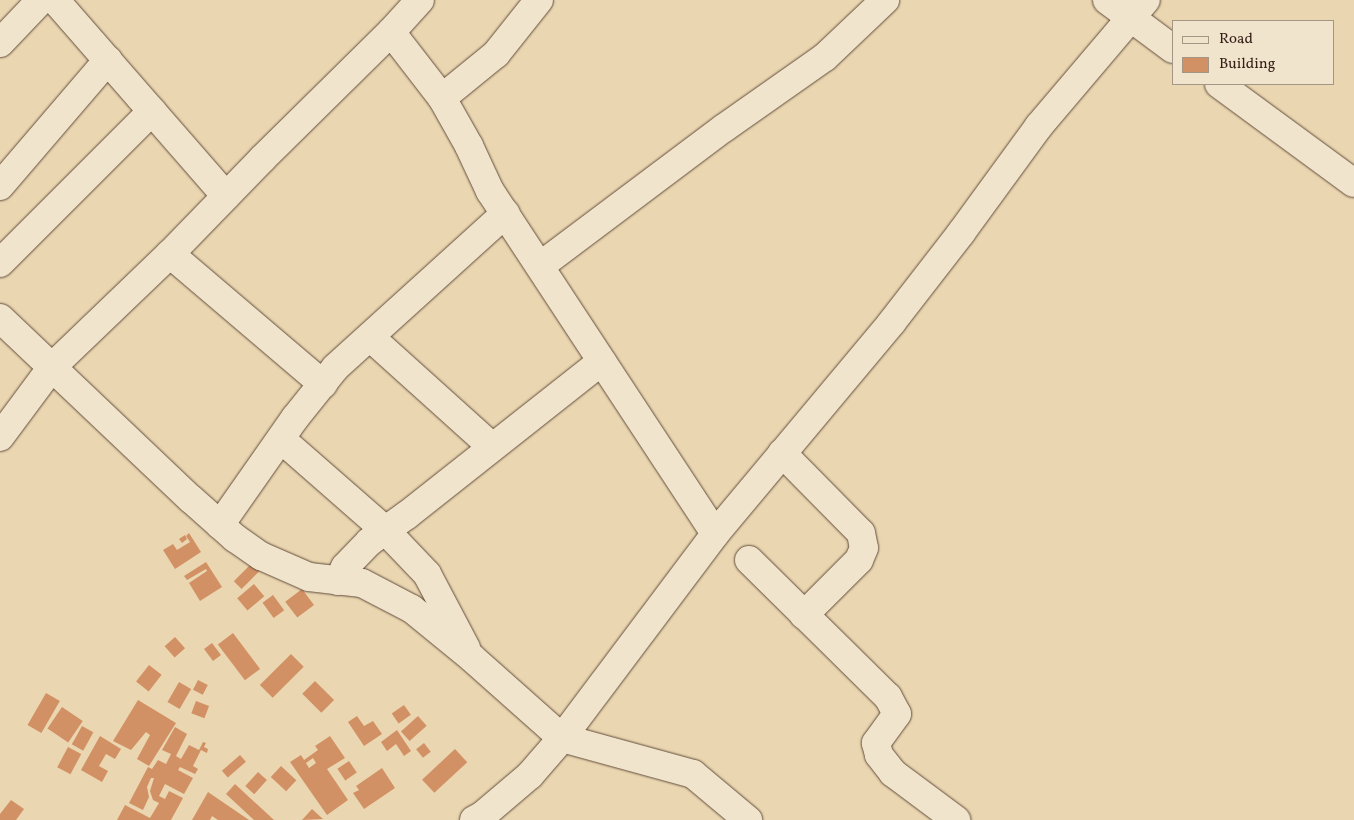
<!DOCTYPE html>
<style>
body{margin:0}
#map{position:relative;width:1354px;height:820px;overflow:hidden;background:#ead6b0;font-family:Vollkorn,serif}
div>[style]{position:absolute}
[style*='--x']{left:calc(var(--x)*1px);top:calc(var(--y)*1px);width:calc(var(--w)*1px);rotate:calc(var(--a)*1deg)}
.building>*{inset:0;background:#d29165;transform-origin:0 0}
.roads{filter:drop-shadow(0 0 1px #624d3d) drop-shadow(0 0 1px #624d3d)}
.street>*{height:28px;margin:-14px;padding:0 14px;transform-origin:14px;border-radius:14px;background:#f1e4cc}
span{translate:-50% -50%;white-space:nowrap;text-align:center;line-height:1.15;-webkit-text-stroke:4.5px #f1e4cc;paint-order:stroke}
.legend{position:absolute;left:1172px;top:20px;width:162px;height:65px;box-sizing:border-box;background:#f1e4cc;border:1px solid #a59584;margin:0;padding:6px 9px;list-style:none;font-size:15px;color:#341f17}
.legend li{display:flex;align-items:center;gap:10px;height:25px}
.legend b{width:25px;border:1px solid #a59584}
</style>
<div id="map">
<div class="building">
<div style="clip-path:polygon(189px 533px,201px 552px,175px 569px,163px 550px,173px 544px,177px 550px,190px 542px,186px 536px)"></div>
<div style="clip-path:polygon(185px 535px,187px 539px,182px 543px,179px 539px)"></div>
<div style="left:255px;top:560px;width:11px;height:30px;rotate:45deg"></div>
<div style="clip-path:polygon(206px 562px,222px 587px,200px 601px,189px 583px,207px 571px,206px 569px,187px 580px,184px 576px)"></div>
<div style="left:254px;top:584px;width:16px;height:22px;rotate:50deg"></div>
<div style="left:302px;top:589px;width:20px;height:21px;rotate:53deg"></div>
<div style="left:273px;top:595px;width:19px;height:13px;rotate:54deg"></div>
<div style="left:233px;top:633px;width:45px;height:19px;rotate:53deg"></div>
<div style="left:175px;top:637px;width:15px;height:14px;rotate:48deg"></div>
<div style="left:212px;top:643px;width:15px;height:10px;rotate:53deg"></div>
<div style="left:291px;top:654px;width:18px;height:44px;rotate:45deg"></div>
<div style="left:149px;top:665px;width:16px;height:21px;rotate:38deg"></div>
<div style="left:198px;top:680px;width:11px;height:11px;rotate:27deg"></div>
<div style="left:315px;top:681px;width:27px;height:18px;rotate:45deg"></div>
<div style="left:179px;top:682px;width:14px;height:23px;rotate:30deg"></div>
<div style="left:46px;top:693px;width:16px;height:37px;rotate:30deg"></div>
<div style="clip-path:polygon(138px 700px,176px 723px,149px 766px,137px 759px,150px 735px,146px 732px,131px 750px,113px 741px)"></div>
<div style="left:196px;top:701px;width:14px;height:13px;rotate:21deg"></div>
<div style="left:404px;top:705px;width:12px;height:15px;rotate:55deg"></div>
<div style="left:62px;top:707px;width:25px;height:26px;rotate:34deg"></div>
<div style="clip-path:polygon(357px 716px,364px 726px,373px 721px,382px 734px,364px 746px,348px 722px)"></div>
<div style="left:418px;top:716px;width:13px;height:23px;rotate:48deg"></div>
<div style="left:82px;top:726px;width:13px;height:21px;rotate:29deg"></div>
<div style="clip-path:polygon(175px 727px,187px 734px,176px 756px,181px 759px,189px 745px,199px 750px,203px 742px,206px 743px,204px 747px,208px 749px,207px 753px,201px 750px,193px 766px,198px 769px,195px 774px,180px 767px,178px 770px,193px 778px,184px 794px,165px 784px,159px 796px,165px 799px,169px 791px,183px 798px,171px 820px,117px 820px,125px 805px,150px 818px,159px 803px,153px 800px,150px 791px,154px 778px,151px 778px,147px 787px,149px 797px,143px 810px,129px 803px,148px 767px,152px 769px,158px 760px,166px 764px,171px 754px,162px 750px)"></div>
<div style="clip-path:polygon(397px 730px,411px 751px,404px 756px,396px 744px,387px 751px,381px 742px)"></div>
<div style="clip-path:polygon(100px 736px,121px 749px,115px 759px,106px 754px,99px 766px,108px 771px,102px 782px,81px 770px)"></div>
<div style="clip-path:polygon(evenodd,330px 736px,345px 758px,327px 769px,348px 800px,327px 815px,290px 762px,301px 755px,304px 760px,318px 750px,315px 746px,330px 736px,313px 758px,316px 763px,309px 768px,306px 763px,313px 758px)"></div>
<div style="left:424px;top:743px;width:11px;height:10px;rotate:52deg"></div>
<div style="left:68px;top:747px;width:15px;height:23px;rotate:28deg"></div>
<div style="left:455px;top:749px;width:18px;height:45px;rotate:47deg"></div>
<div style="left:240px;top:755px;width:9px;height:24px;rotate:49deg"></div>
<div style="left:349px;top:761px;width:14px;height:14px;rotate:56deg"></div>
<div style="left:281px;top:766px;width:21px;height:15px;rotate:43deg"></div>
<div style="clip-path:polygon(382px 768px,395px 788px,364px 809px,353px 793px,359px 790px,356px 786px)"></div>
<div style="left:258px;top:772px;width:12px;height:19px;rotate:42deg"></div>
<div style="clip-path:polygon(235px 784px,274px 820px,254px 820px,226px 794px)"></div>
<div style="clip-path:polygon(208px 792px,249px 820px,218px 820px,212px 816px,210px 820px,192px 820px)"></div>
<div style="clip-path:polygon(11px 800px,24px 809px,16px 820px,0 820px,0 814px)"></div>
<div style="clip-path:polygon(312px 809px,323px 819px,302px 820px)"></div>
</div>
<div class="roads">
<div class="street">
<div style="--x:55;--y:0;--w:260;--a:48.9"></div>
<div style="--x:1107;--y:0;--w:82;--a:36.6"></div>
<div style="--x:391;--y:32;--w:83;--a:52.3"></div>
<div style="--x:442;--y:98;--w:55;--a:60.6"></div>
<div style="--x:469;--y:146;--w:50;--a:65"></div>
<div style="--x:490;--y:191;--w:410;--a:56.7"></div>
<div style="--x:0;--y:43;--w:59;--a:-46.4"></div>
<div style="--x:1219;--y:84;--w:167;--a:36.3"></div>
<div style="--x:442;--y:98;--w:70;--a:-39.2"></div>
<div style="--x:496;--y:54;--w:69;--a:-51.5"></div>
<div style="--x:0;--y:186;--w:166;--a:-49.4"></div>
<div style="--x:170;--y:254;--w:201;--a:40.4"></div>
<div style="--x:0;--y:263;--w:215;--a:-45"></div>
<div style="--x:540;--y:266;--w:230;--a:-36.9"></div>
<div style="--x:724;--y:128;--w:123;--a:-35.1"></div>
<div style="--x:825;--y:57;--w:83;--a:-43.5"></div>
<div style="--x:0;--y:318;--w:263;--a:43.5"></div>
<div style="--x:191;--y:499;--w:59;--a:41.6"></div>
<div style="--x:235;--y:538;--w:32;--a:35"></div>
<div style="--x:261;--y:556;--w:52;--a:23.6"></div>
<div style="--x:309;--y:577;--w:53;--a:6.5"></div>
<div style="--x:362;--y:583;--w:56;--a:27.5"></div>
<div style="--x:412;--y:609;--w:77;--a:39.2"></div>
<div style="--x:472;--y:658;--w:120;--a:41.6"></div>
<div style="--x:562;--y:738;--w:136;--a:15.4"></div>
<div style="--x:693;--y:774;--w:72;--a:39.9"></div>
<div style="--x:370;--y:337;--w:164;--a:42"></div>
<div style="--x:0;--y:437;--w:87;--a:-53.4"></div>
<div style="--x:52;--y:367;--w:163;--a:-43.8"></div>
<div style="--x:170;--y:254;--w:132;--a:-45.9"></div>
<div style="--x:262;--y:159;--w:181;--a:-44.6"></div>
<div style="--x:391;--y:32;--w:43;--a:-47.8"></div>
<div style="--x:281;--y:439;--w:138;--a:41.2"></div>
<div style="--x:385;--y:530;--w:61;--a:46.3"></div>
<div style="--x:427;--y:574;--w:84;--a:62.2"></div>
<div style="--x:782;--y:453;--w:112;--a:45.4"></div>
<div style="--x:861;--y:533;--w:15;--a:79"></div>
<div style="--x:864;--y:548;--w:13;--a:113"></div>
<div style="--x:859;--y:560;--w:78;--a:135"></div>
<div style="--x:220;--y:525;--w:131;--a:-55"></div>
<div style="--x:295;--y:418;--w:65;--a:-51.2"></div>
<div style="--x:336;--y:367;--w:229;--a:-42.2"></div>
<div style="--x:749;--y:560;--w:195;--a:44.6"></div>
<div style="--x:888;--y:697;--w:19;--a:62"></div>
<div style="--x:897;--y:714;--w:36;--a:126"></div>
<div style="--x:876;--y:743;--w:12;--a:76"></div>
<div style="--x:879;--y:755;--w:23;--a:52"></div>
<div style="--x:893;--y:773;--w:79;--a:36.7"></div>
<div style="--x:338;--y:581;--w:16;--a:-63"></div>
<div style="--x:345;--y:567;--w:35;--a:-46"></div>
<div style="--x:369;--y:542;--w:47;--a:-35.4"></div>
<div style="--x:407;--y:515;--w:248;--a:-38.3"></div>
<div style="--x:474;--y:820;--w:10;--a:-29"></div>
<div style="--x:483;--y:815;--w:62;--a:-40.4"></div>
<div style="--x:530;--y:775;--w:49;--a:-49.1"></div>
<div style="--x:562;--y:738;--w:255;--a:-53.1"></div>
<div style="--x:715;--y:534;--w:276;--a:-50.1"></div>
<div style="--x:892;--y:322;--w:113;--a:-52.2"></div>
<div style="--x:961;--y:233;--w:132;--a:-53.9"></div>
<div style="--x:1039;--y:126;--w:165;--a:-49.7"></div>
</div>
</div>
<ul class="legend">
<li><b style="height:6px;background:#f1e4cc"></b>Road</li>
<li><b style="height:14px;background:#d29165"></b>Building</li>
</ul>
</div>
